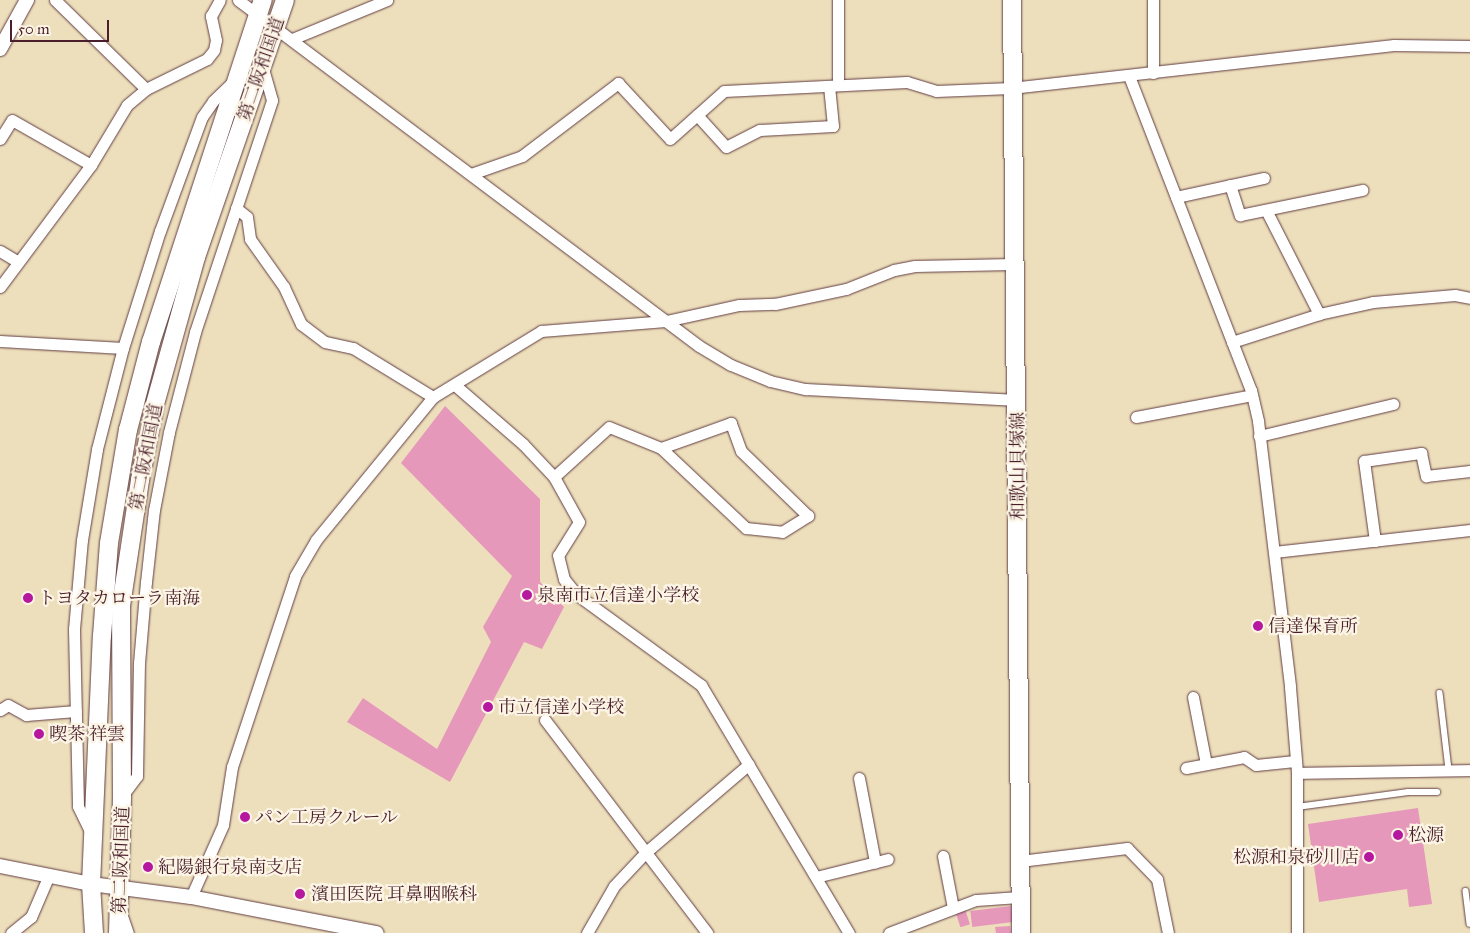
<!DOCTYPE html>
<meta charset="utf-8">
<style>
body{margin:0}
#map{position:relative;width:1470px;height:933px;overflow:hidden;background:#eddfbc;font-family:"IM FELL Great Primer","Noto Serif JP",serif}
div>[style]{position:absolute}
[style*='--x']{left:calc(var(--x)*1px);top:calc(var(--y)*1px);width:calc(var(--w)*1px);rotate:calc(var(--a)*1deg)}
.building>*{inset:0;background:#e698ba;transform-origin:0 0}
.roads{filter:drop-shadow(0 0 1px #623c41) drop-shadow(0 0 1px #623c41)}
.service>*{height:5.5px;margin:-2.75px;padding:0 2.75px;transform-origin:2.75px;border-radius:2.75px;background:#fff}
.minor>*{height:11px;margin:-5.5px;padding:0 5.5px;transform-origin:5.5px;border-radius:5.5px;background:#fff}
.tertiary>*{height:14px;margin:-7px;padding:0 7px;transform-origin:7px;border-radius:7px;background:#fff}
.primary>*{height:18px;margin:-9px;padding:0 9px;transform-origin:9px;border-radius:9px;background:#fff}
.trunk>*{height:18px;margin:-9px;padding:0 9px;transform-origin:9px;border-radius:9px;background:#fff}
.dots>*{width:14px;height:14px;translate:-50% -50%;box-sizing:border-box;border:2px solid #fcf5e5;border-radius:50%}
span{translate:-50% -50%;white-space:nowrap;text-align:center;line-height:1.15;-webkit-text-stroke:4.5px #fcf5e5;paint-order:stroke}
.street-label{font-size:18px;color:#4a1f2b}
.poi-label{font-size:18px;color:#4a1f2b}
.left{translate:0 -50%;text-align:left}
.right{translate:-100% -50%;text-align:right}
.scale{position:absolute;left:10px;top:20px;width:99px;height:22px;box-sizing:border-box;border:2px solid #4a1f2b;border-top:0;padding-left:6px;font-size:15px;line-height:18px;white-space:nowrap;color:#4a1f2b;-webkit-text-stroke:4px #fcf5e5;paint-order:stroke}
</style>
<div id="map">
<div class="building">
<div style="clip-path:polygon(445px 406px,540px 499px,540px 582px,564px 607px,542px 649px,524px 642px,450px 782px,347px 722px,363px 698px,437px 749px,491px 642px,483px 627px,512px 576px,401px 463px)"></div>
<div style="clip-path:polygon(1418px 808px,1432px 904px,1409px 907px,1407px 889px,1319px 902px,1308px 824px)"></div>
<div style="left:1011px;top:906px;width:16px;height:41px;rotate:83deg"></div>
<div style="left:965px;top:909px;width:16px;height:10px;rotate:72deg"></div>
<div style="clip-path:polygon(1010px 926px,1011px 933px,996px 933px,995px 927px)"></div>
</div>
<div class="roads">
<div class="service">
<div style="--x:1440;--y:693;--w:78;--a:83.3"></div>
<div style="--x:1297;--y:807;--w:112;--a:-7.7"></div>
<div style="--x:1408;--y:792;--w:29;--a:0"></div>
<div style="--x:1466;--y:891;--w:33;--a:83"></div>
</div>
<div class="minor">
<div style="--x:55;--y:0;--w:127;--a:44.4"></div>
<div style="--x:238;--y:0;--w:576;--a:36.89"></div>
<div style="--x:699;--y:346;--w:37;--a:31"></div>
<div style="--x:731;--y:365;--w:42;--a:22.3"></div>
<div style="--x:770;--y:381;--w:37;--a:13"></div>
<div style="--x:806;--y:389;--w:211;--a:3"></div>
<div style="--x:838;--y:0;--w:85;--a:90"></div>
<div style="--x:292;--y:39;--w:103;--a:-22.3"></div>
<div style="--x:1153;--y:73;--w:73;--a:-90"></div>
<div style="--x:1129;--y:76;--w:337;--a:68.8"></div>
<div style="--x:1251;--y:390;--w:32;--a:77"></div>
<div style="--x:1258;--y:421;--w:268;--a:83.1"></div>
<div style="--x:1290;--y:687;--w:86;--a:85.3"></div>
<div style="--x:1297;--y:773;--w:160;--a:90"></div>
<div style="--x:697;--y:115;--w:43;--a:47.8"></div>
<div style="--x:726;--y:147;--w:38;--a:-27"></div>
<div style="--x:760;--y:130;--w:73;--a:-3.1"></div>
<div style="--x:833;--y:126;--w:40;--a:-95.7"></div>
<div style="--x:0;--y:139;--w:22;--a:-58"></div>
<div style="--x:12;--y:120;--w:91;--a:29.7"></div>
<div style="--x:471;--y:174;--w:54;--a:-19.4"></div>
<div style="--x:522;--y:156;--w:121;--a:-37.2"></div>
<div style="--x:618;--y:83;--w:76;--a:47.1"></div>
<div style="--x:670;--y:139;--w:72;--a:-41.6"></div>
<div style="--x:724;--y:91;--w:183;--a:-2.8"></div>
<div style="--x:907;--y:82;--w:30;--a:17"></div>
<div style="--x:936;--y:91;--w:75;--a:-2.3"></div>
<div style="--x:1011;--y:88;--w:385;--a:-6.4"></div>
<div style="--x:1394;--y:45;--w:76;--a:0.8"></div>
<div style="--x:1230;--y:185;--w:32;--a:72"></div>
<div style="--x:1240;--y:215;--w:125;--a:-11.6"></div>
<div style="--x:1176;--y:197;--w:90;--a:-12.2"></div>
<div style="--x:236;--y:208;--w:14;--a:39"></div>
<div style="--x:247;--y:217;--w:22;--a:82"></div>
<div style="--x:250;--y:239;--w:59;--a:54.7"></div>
<div style="--x:284;--y:287;--w:41;--a:65.3"></div>
<div style="--x:301;--y:324;--w:30;--a:37"></div>
<div style="--x:325;--y:342;--w:29;--a:12"></div>
<div style="--x:353;--y:348;--w:94;--a:31.5"></div>
<div style="--x:1266;--y:210;--w:117;--a:63"></div>
<div style="--x:0;--y:251;--w:21;--a:31"></div>
<div style="--x:0;--y:287;--w:152;--a:-53.3"></div>
<div style="--x:91;--y:165;--w:70;--a:-59"></div>
<div style="--x:127;--y:105;--w:25;--a:-40"></div>
<div style="--x:146;--y:89;--w:68;--a:-26.2"></div>
<div style="--x:207;--y:59;--w:11;--a:-52"></div>
<div style="--x:214;--y:50;--w:10;--a:-79"></div>
<div style="--x:216;--y:40;--w:25;--a:-102"></div>
<div style="--x:211;--y:16;--w:18;--a:-61"></div>
<div style="--x:0;--y:341;--w:123;--a:3.3"></div>
<div style="--x:1232;--y:342;--w:91;--a:-17.8"></div>
<div style="--x:1319;--y:314;--w:55;--a:-12.5"></div>
<div style="--x:1373;--y:302;--w:82;--a:-4.9"></div>
<div style="--x:1455;--y:295;--w:15;--a:11"></div>
<div style="--x:456;--y:386;--w:89;--a:40.9"></div>
<div style="--x:523;--y:444;--w:45;--a:46.8"></div>
<div style="--x:554;--y:477;--w:51;--a:60.9"></div>
<div style="--x:579;--y:522;--w:39;--a:122"></div>
<div style="--x:558;--y:555;--w:25;--a:76"></div>
<div style="--x:564;--y:579;--w:19;--a:51"></div>
<div style="--x:576;--y:594;--w:155;--a:36.1"></div>
<div style="--x:701;--y:685;--w:289;--a:59.2"></div>
<div style="--x:1136;--y:417;--w:118;--a:-10.7"></div>
<div style="--x:1259;--y:436;--w:138;--a:-13.4"></div>
<div style="--x:554;--y:477;--w:74;--a:-42.3"></div>
<div style="--x:609;--y:427;--w:56;--a:22"></div>
<div style="--x:661;--y:448;--w:117;--a:43.3"></div>
<div style="--x:746;--y:528;--w:36;--a:6"></div>
<div style="--x:782;--y:532;--w:31;--a:-32"></div>
<div style="--x:808;--y:516;--w:93;--a:-135.9"></div>
<div style="--x:741;--y:451;--w:30;--a:-110"></div>
<div style="--x:731;--y:423;--w:74;--a:160.3"></div>
<div style="--x:1375;--y:541;--w:81;--a:-97.8"></div>
<div style="--x:1364;--y:461;--w:58;--a:-8"></div>
<div style="--x:1421;--y:453;--w:24;--a:78"></div>
<div style="--x:1426;--y:476;--w:44;--a:-6.5"></div>
<div style="--x:1274;--y:552;--w:197;--a:-6.4"></div>
<div style="--x:1193;--y:697;--w:68;--a:79"></div>
<div style="--x:0;--y:710;--w:9;--a:-32"></div>
<div style="--x:8;--y:705;--w:21;--a:29"></div>
<div style="--x:26;--y:715;--w:50;--a:-4.6"></div>
<div style="--x:545;--y:720;--w:268;--a:52.7"></div>
<div style="--x:1186;--y:768;--w:59;--a:-10.7"></div>
<div style="--x:1244;--y:757;--w:14;--a:34"></div>
<div style="--x:1256;--y:765;--w:39;--a:-6"></div>
<div style="--x:1297;--y:773;--w:173;--a:-1"></div>
<div style="--x:859;--y:778;--w:86;--a:79.2"></div>
<div style="--x:122;--y:796;--w:25;--a:-53"></div>
<div style="--x:137;--y:776;--w:113;--a:-89"></div>
<div style="--x:139;--y:663;--w:81;--a:-85.1"></div>
<div style="--x:146;--y:582;--w:72;--a:-83.7"></div>
<div style="--x:154;--y:510;--w:79;--a:-79.1"></div>
<div style="--x:169;--y:432;--w:103;--a:-75.4"></div>
<div style="--x:195;--y:332;--w:244;--a:-71.6"></div>
<div style="--x:272;--y:100;--w:32;--a:-106"></div>
<div style="--x:91;--y:833;--w:30;--a:-116"></div>
<div style="--x:78;--y:806;--w:177;--a:-91.3"></div>
<div style="--x:74;--y:629;--w:89;--a:-84.9"></div>
<div style="--x:82;--y:540;--w:92;--a:-80.6"></div>
<div style="--x:97;--y:449;--w:104;--a:-75.6"></div>
<div style="--x:123;--y:348;--w:123;--a:-72.5"></div>
<div style="--x:160;--y:231;--w:121;--a:-69.8"></div>
<div style="--x:202;--y:117;--w:19;--a:-55"></div>
<div style="--x:213;--y:101;--w:30;--a:-44"></div>
<div style="--x:943;--y:856;--w:53;--a:79.1"></div>
<div style="--x:1020;--y:861;--w:108;--a:-6.9"></div>
<div style="--x:1127;--y:848;--w:43;--a:45.9"></div>
<div style="--x:1157;--y:879;--w:55;--a:78.5"></div>
<div style="--x:816;--y:877;--w:74;--a:-14"></div>
<div style="--x:191;--y:897;--w:79;--a:-66"></div>
<div style="--x:223;--y:825;--w:59;--a:-81.2"></div>
<div style="--x:232;--y:767;--w:201;--a:-71.7"></div>
<div style="--x:295;--y:576;--w:42;--a:-59.7"></div>
<div style="--x:316;--y:540;--w:185;--a:-50.7"></div>
<div style="--x:433;--y:397;--w:127;--a:-31.4"></div>
<div style="--x:541;--y:331;--w:125;--a:-4.6"></div>
<div style="--x:666;--y:321;--w:75;--a:-12.4"></div>
<div style="--x:739;--y:305;--w:36;--a:-2"></div>
<div style="--x:775;--y:304;--w:73;--a:-11.9"></div>
<div style="--x:846;--y:289;--w:52;--a:-21.6"></div>
<div style="--x:894;--y:270;--w:21;--a:-11"></div>
<div style="--x:915;--y:266;--w:98;--a:-1.2"></div>
<div style="--x:122;--y:916;--w:18;--a:71"></div>
<div style="--x:11;--y:933;--w:26;--a:-39"></div>
<div style="--x:31;--y:917;--w:46;--a:-66.8"></div>
<div style="--x:587;--y:933;--w:54;--a:-60.1"></div>
<div style="--x:614;--y:886;--w:47;--a:-46.7"></div>
<div style="--x:646;--y:852;--w:135;--a:-40.5"></div>
<div style="--x:889;--y:933;--w:93;--a:-20.8"></div>
<div style="--x:976;--y:900;--w:43;--a:-4"></div>
</div>
<div class="tertiary">
<div style="--x:0;--y:49;--w:56;--a:-61.1"></div>
<div style="--x:0;--y:866;--w:93;--a:11.2"></div>
<div style="--x:91;--y:884;--w:101;--a:7.4"></div>
<div style="--x:191;--y:897;--w:189;--a:11"></div>
</div>
<div class="primary">
<div style="--x:1012;--y:0;--w:933;--a:89.45"></div>
</div>
<div class="trunk">
<div style="--x:94;--y:933;--w:49;--a:-93.5"></div>
<div style="--x:91;--y:884;--w:248;--a:-87.5"></div>
<div style="--x:102;--y:636;--w:93;--a:-85.7"></div>
<div style="--x:109;--y:543;--w:115;--a:-80.5"></div>
<div style="--x:128;--y:430;--w:91;--a:-75.4"></div>
<div style="--x:151;--y:342;--w:360;--a:-71.9"></div>
<div style="--x:118;--y:933;--w:137;--a:-88.3"></div>
<div style="--x:122;--y:796;--w:190;--a:-90.3"></div>
<div style="--x:121;--y:606;--w:127;--a:-81.4"></div>
<div style="--x:140;--y:480;--w:77;--a:-78.8"></div>
<div style="--x:155;--y:404;--w:153;--a:-74.4"></div>
<div style="--x:196;--y:257;--w:272;--a:-70.9"></div>
</div>
</div>
<div class="dots">
<div style="left:527px;top:595px;background:#b5179e"></div>
<div style="left:28px;top:598px;background:#b5179e"></div>
<div style="left:1258px;top:626px;background:#b5179e"></div>
<div style="left:488px;top:707px;background:#b5179e"></div>
<div style="left:39px;top:734px;background:#b5179e"></div>
<div style="left:245px;top:817px;background:#b5179e"></div>
<div style="left:1398px;top:835px;background:#b5179e"></div>
<div style="left:1369px;top:857px;background:#b5179e"></div>
<div style="left:148px;top:867px;background:#b5179e"></div>
<div style="left:300px;top:894px;background:#b5179e"></div>
</div>
<div class="street-label">
<span style="left:261px;top:69px;rotate:-71deg">第二阪和国道</span>
<span style="left:146px;top:457px;rotate:-79deg">第二阪和国道</span>
<span style="left:1018px;top:466px;rotate:-90deg">和歌山貝塚線</span>
<span style="left:121px;top:860px;rotate:-88deg">第二阪和国道</span>
</div>
<div class="poi-label">
<span class="left" style="left:537px;top:595px">泉南市立信達小学校</span>
<span class="left" style="left:38px;top:598px">トヨタカローラ南海</span>
<span class="left" style="left:1268px;top:626px">信達保育所</span>
<span class="left" style="left:498px;top:707px">市立信達小学校</span>
<span class="left" style="left:49px;top:734px">喫茶 祥雲</span>
<span class="left" style="left:255px;top:817px">パン工房クルール</span>
<span class="left" style="left:1408px;top:835px">松源</span>
<span class="right" style="left:1359px;top:857px">松源和泉砂川店</span>
<span class="left" style="left:158px;top:867px">紀陽銀行泉南支店</span>
<span class="left" style="left:311px;top:894px">濱田医院 耳鼻咽喉科</span>
</div>
<div class="scale">50 m</div>
</div>
